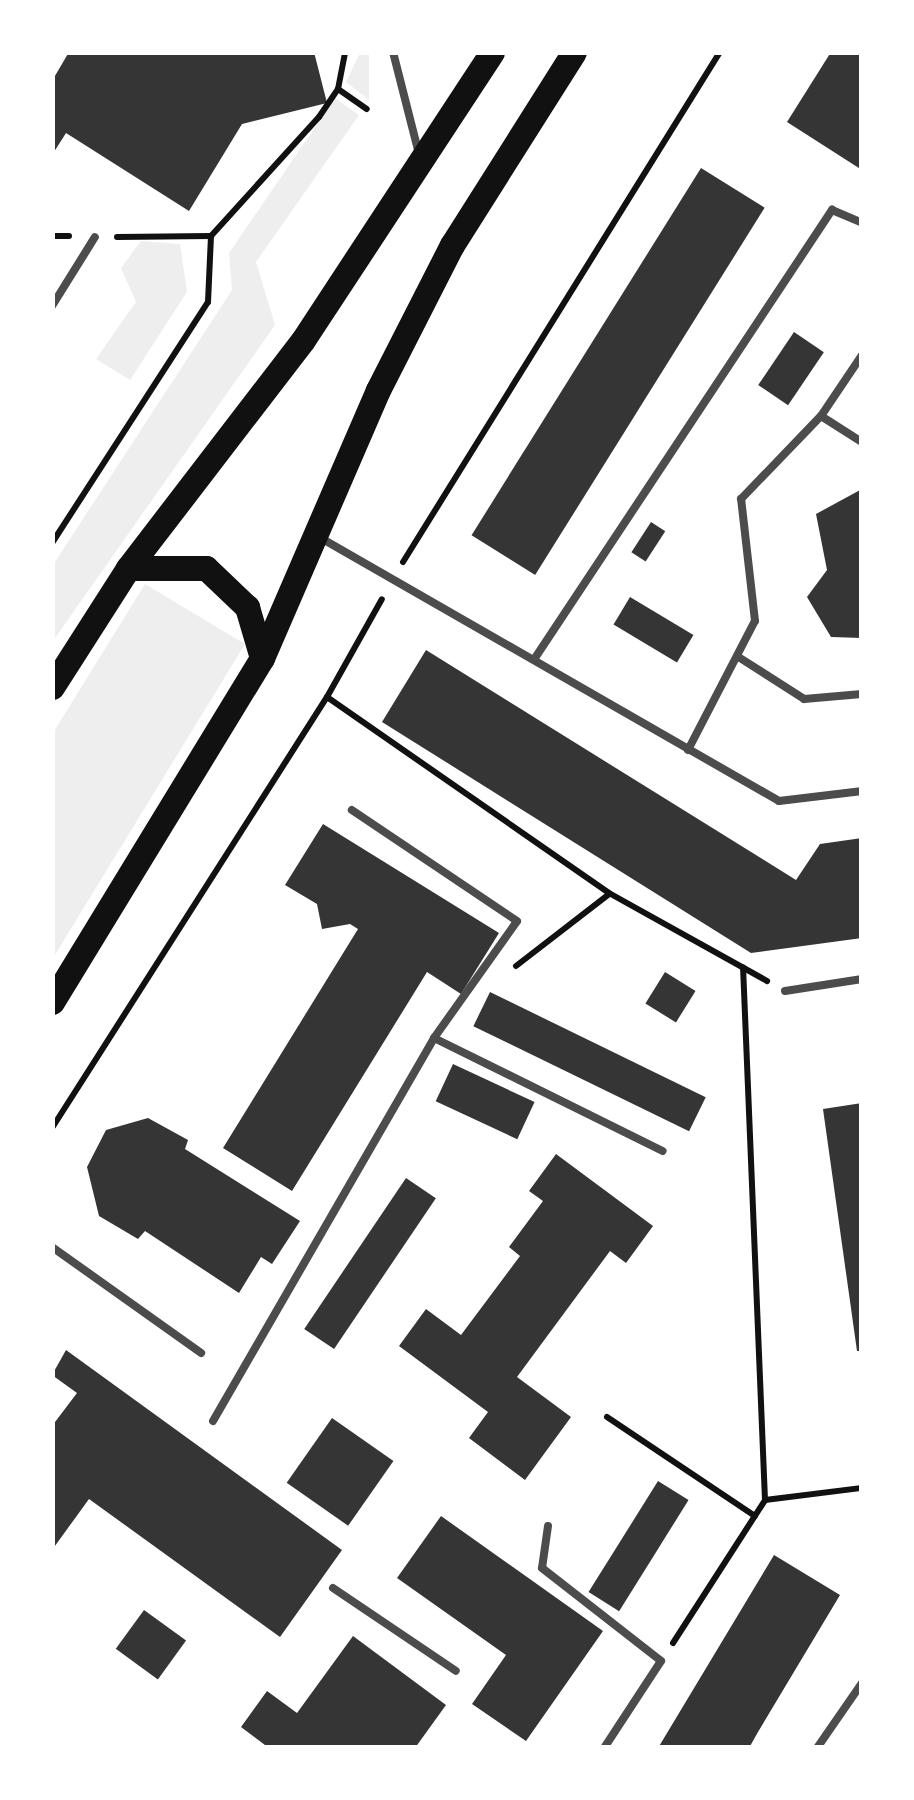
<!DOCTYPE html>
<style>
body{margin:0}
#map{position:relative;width:914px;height:1800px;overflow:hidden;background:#fff;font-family:Commissioner,sans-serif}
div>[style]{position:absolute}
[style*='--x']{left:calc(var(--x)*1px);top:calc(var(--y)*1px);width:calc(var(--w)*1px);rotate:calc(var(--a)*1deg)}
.green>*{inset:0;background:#eee}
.building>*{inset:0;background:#353535;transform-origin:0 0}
.path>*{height:6px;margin:-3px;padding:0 3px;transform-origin:3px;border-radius:3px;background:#111}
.service>*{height:8px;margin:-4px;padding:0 4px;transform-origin:4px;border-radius:4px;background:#4c4c4c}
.primary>*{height:25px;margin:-12.5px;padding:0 12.5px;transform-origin:12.5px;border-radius:12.5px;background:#111}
span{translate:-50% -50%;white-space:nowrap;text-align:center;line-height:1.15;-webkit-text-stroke:8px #fff;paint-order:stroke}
.frame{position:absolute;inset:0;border:55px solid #fff;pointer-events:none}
</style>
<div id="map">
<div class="green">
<div style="clip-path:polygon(360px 53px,369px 53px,369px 100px,346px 82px)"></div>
<div style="clip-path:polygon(335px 98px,359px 115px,256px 262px,275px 325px,53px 641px,53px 565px,232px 290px,229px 253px)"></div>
<div style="clip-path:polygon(141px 241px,180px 244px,187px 292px,130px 380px,96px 359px,136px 302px,121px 268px)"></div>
<div style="clip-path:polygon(145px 584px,245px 644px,53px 958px,53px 733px)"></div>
</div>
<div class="building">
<div style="clip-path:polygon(69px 52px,314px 52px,327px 103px,242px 124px,189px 211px,66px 133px,52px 155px,52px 81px)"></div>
<div style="clip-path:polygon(831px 52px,862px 52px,862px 170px,787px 122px)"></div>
<div style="left:701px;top:168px;width:75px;height:433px;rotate:32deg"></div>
<div style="left:794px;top:332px;width:36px;height:64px;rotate:34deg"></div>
<div style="clip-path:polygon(862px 489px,862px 638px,831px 637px,807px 597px,827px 570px,816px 514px)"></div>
<div style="left:651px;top:522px;width:17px;height:36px;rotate:33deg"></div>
<div style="left:630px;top:597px;width:74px;height:32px;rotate:31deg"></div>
<div style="clip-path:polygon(426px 650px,796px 880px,820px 844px,862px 838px,862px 938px,751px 953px,382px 722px)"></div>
<div style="clip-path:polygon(323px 824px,499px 933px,461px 994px,427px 972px,292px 1191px,223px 1148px,358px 929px,350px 924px,322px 929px,317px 904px,285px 885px)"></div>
<div style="left:665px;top:972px;width:36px;height:37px;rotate:32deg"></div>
<div style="left:490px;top:992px;width:240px;height:38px;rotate:26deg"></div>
<div style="left:453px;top:1064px;width:90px;height:41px;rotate:25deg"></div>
<div style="clip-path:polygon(862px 1103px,862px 1351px,857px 1351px,823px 1109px)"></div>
<div style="clip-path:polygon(148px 1118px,188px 1140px,185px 1149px,300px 1221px,272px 1264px,261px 1257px,239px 1293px,145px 1231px,138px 1239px,99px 1216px,87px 1167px,106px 1130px)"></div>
<div style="clip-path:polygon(556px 1154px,653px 1226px,626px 1263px,610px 1251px,517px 1377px,571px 1417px,525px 1480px,469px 1438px,488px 1412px,399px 1346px,426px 1309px,461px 1335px,520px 1256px,509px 1247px,543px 1201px,529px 1191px)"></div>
<div style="left:406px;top:1178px;width:36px;height:182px;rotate:34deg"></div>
<div style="clip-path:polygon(66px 1350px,342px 1550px,280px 1637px,89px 1499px,52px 1550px,52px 1426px,77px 1393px,52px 1375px)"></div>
<div style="left:332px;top:1418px;width:75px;height:79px;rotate:35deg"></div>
<div style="left:658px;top:1481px;width:36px;height:131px;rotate:32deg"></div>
<div style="clip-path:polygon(441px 1516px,603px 1631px,526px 1741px,472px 1704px,506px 1655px,397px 1578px)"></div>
<div style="clip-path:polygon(774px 1555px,840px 1595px,758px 1732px,749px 1748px,658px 1748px)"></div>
<div style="left:144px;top:1610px;width:52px;height:48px;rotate:36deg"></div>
<div style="clip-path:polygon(353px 1636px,446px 1705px,415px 1748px,269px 1748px,241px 1727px,267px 1691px,297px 1713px)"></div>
</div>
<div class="path">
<div style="--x:338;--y:89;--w:35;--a:35"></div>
<div style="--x:52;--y:236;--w:17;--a:0"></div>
<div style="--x:117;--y:237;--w:94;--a:-0.6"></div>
<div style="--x:52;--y:543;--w:287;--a:-57.1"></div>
<div style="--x:208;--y:302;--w:66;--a:-87.4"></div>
<div style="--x:211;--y:236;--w:161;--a:-47.8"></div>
<div style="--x:319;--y:117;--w:34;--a:-56"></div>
<div style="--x:338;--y:89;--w:38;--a:-79"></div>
<div style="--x:403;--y:562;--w:600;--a:-58.14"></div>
<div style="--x:327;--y:697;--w:343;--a:34.8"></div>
<div style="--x:609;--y:893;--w:181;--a:29.1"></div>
<div style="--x:516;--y:966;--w:118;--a:-37.7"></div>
<div style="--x:52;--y:1128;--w:511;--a:-57.46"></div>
<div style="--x:327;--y:697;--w:112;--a:-60.7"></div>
<div style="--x:607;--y:1417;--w:178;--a:33.8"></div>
<div style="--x:765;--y:1500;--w:98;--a:-7.1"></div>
<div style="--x:673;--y:1643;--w:170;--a:-57.2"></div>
<div style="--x:765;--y:1500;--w:533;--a:-92.36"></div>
</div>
<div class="service">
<div style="--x:393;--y:52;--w:101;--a:75.7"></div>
<div style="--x:52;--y:306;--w:81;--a:-58.1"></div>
<div style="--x:821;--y:416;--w:49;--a:32.4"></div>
<div style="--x:319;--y:537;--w:530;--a:29.85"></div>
<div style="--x:779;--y:801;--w:84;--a:-6.9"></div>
<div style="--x:535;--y:658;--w:538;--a:-56.46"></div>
<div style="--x:832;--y:210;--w:33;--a:23"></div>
<div style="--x:740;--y:658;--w:76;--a:32.6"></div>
<div style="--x:804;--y:699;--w:58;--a:-4.9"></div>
<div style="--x:688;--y:750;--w:145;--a:-62.6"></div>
<div style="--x:755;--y:621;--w:123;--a:-96.5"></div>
<div style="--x:741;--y:499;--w:115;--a:-46.1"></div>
<div style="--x:821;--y:416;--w:73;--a:-56.1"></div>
<div style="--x:785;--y:991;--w:78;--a:-8.9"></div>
<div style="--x:434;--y:1038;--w:255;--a:26.3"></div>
<div style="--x:52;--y:1247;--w:183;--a:35.4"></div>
<div style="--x:213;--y:1421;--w:442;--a:-60"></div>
<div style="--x:434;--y:1038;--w:143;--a:-54.6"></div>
<div style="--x:517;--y:921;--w:199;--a:-146.1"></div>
<div style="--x:548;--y:1526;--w:42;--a:98.1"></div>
<div style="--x:542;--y:1568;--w:151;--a:38"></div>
<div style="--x:661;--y:1661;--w:104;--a:123.2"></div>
<div style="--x:333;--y:1588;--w:148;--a:34"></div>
<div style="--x:817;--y:1748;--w:79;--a:-55.3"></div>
</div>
<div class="primary">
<div style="--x:128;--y:568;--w:78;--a:0"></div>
<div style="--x:206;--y:568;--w:57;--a:43.6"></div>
<div style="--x:247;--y:607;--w:53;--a:73.6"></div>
<div style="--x:52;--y:687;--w:141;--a:-57.4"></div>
<div style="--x:128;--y:568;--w:287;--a:-52.5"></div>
<div style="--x:303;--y:340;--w:344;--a:-56.7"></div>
<div style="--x:52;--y:1002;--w:403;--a:-58.6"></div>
<div style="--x:262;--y:658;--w:292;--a:-66.6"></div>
<div style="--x:378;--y:390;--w:163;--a:-63"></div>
<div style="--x:452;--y:245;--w:228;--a:-57.7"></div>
</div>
<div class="frame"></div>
</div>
